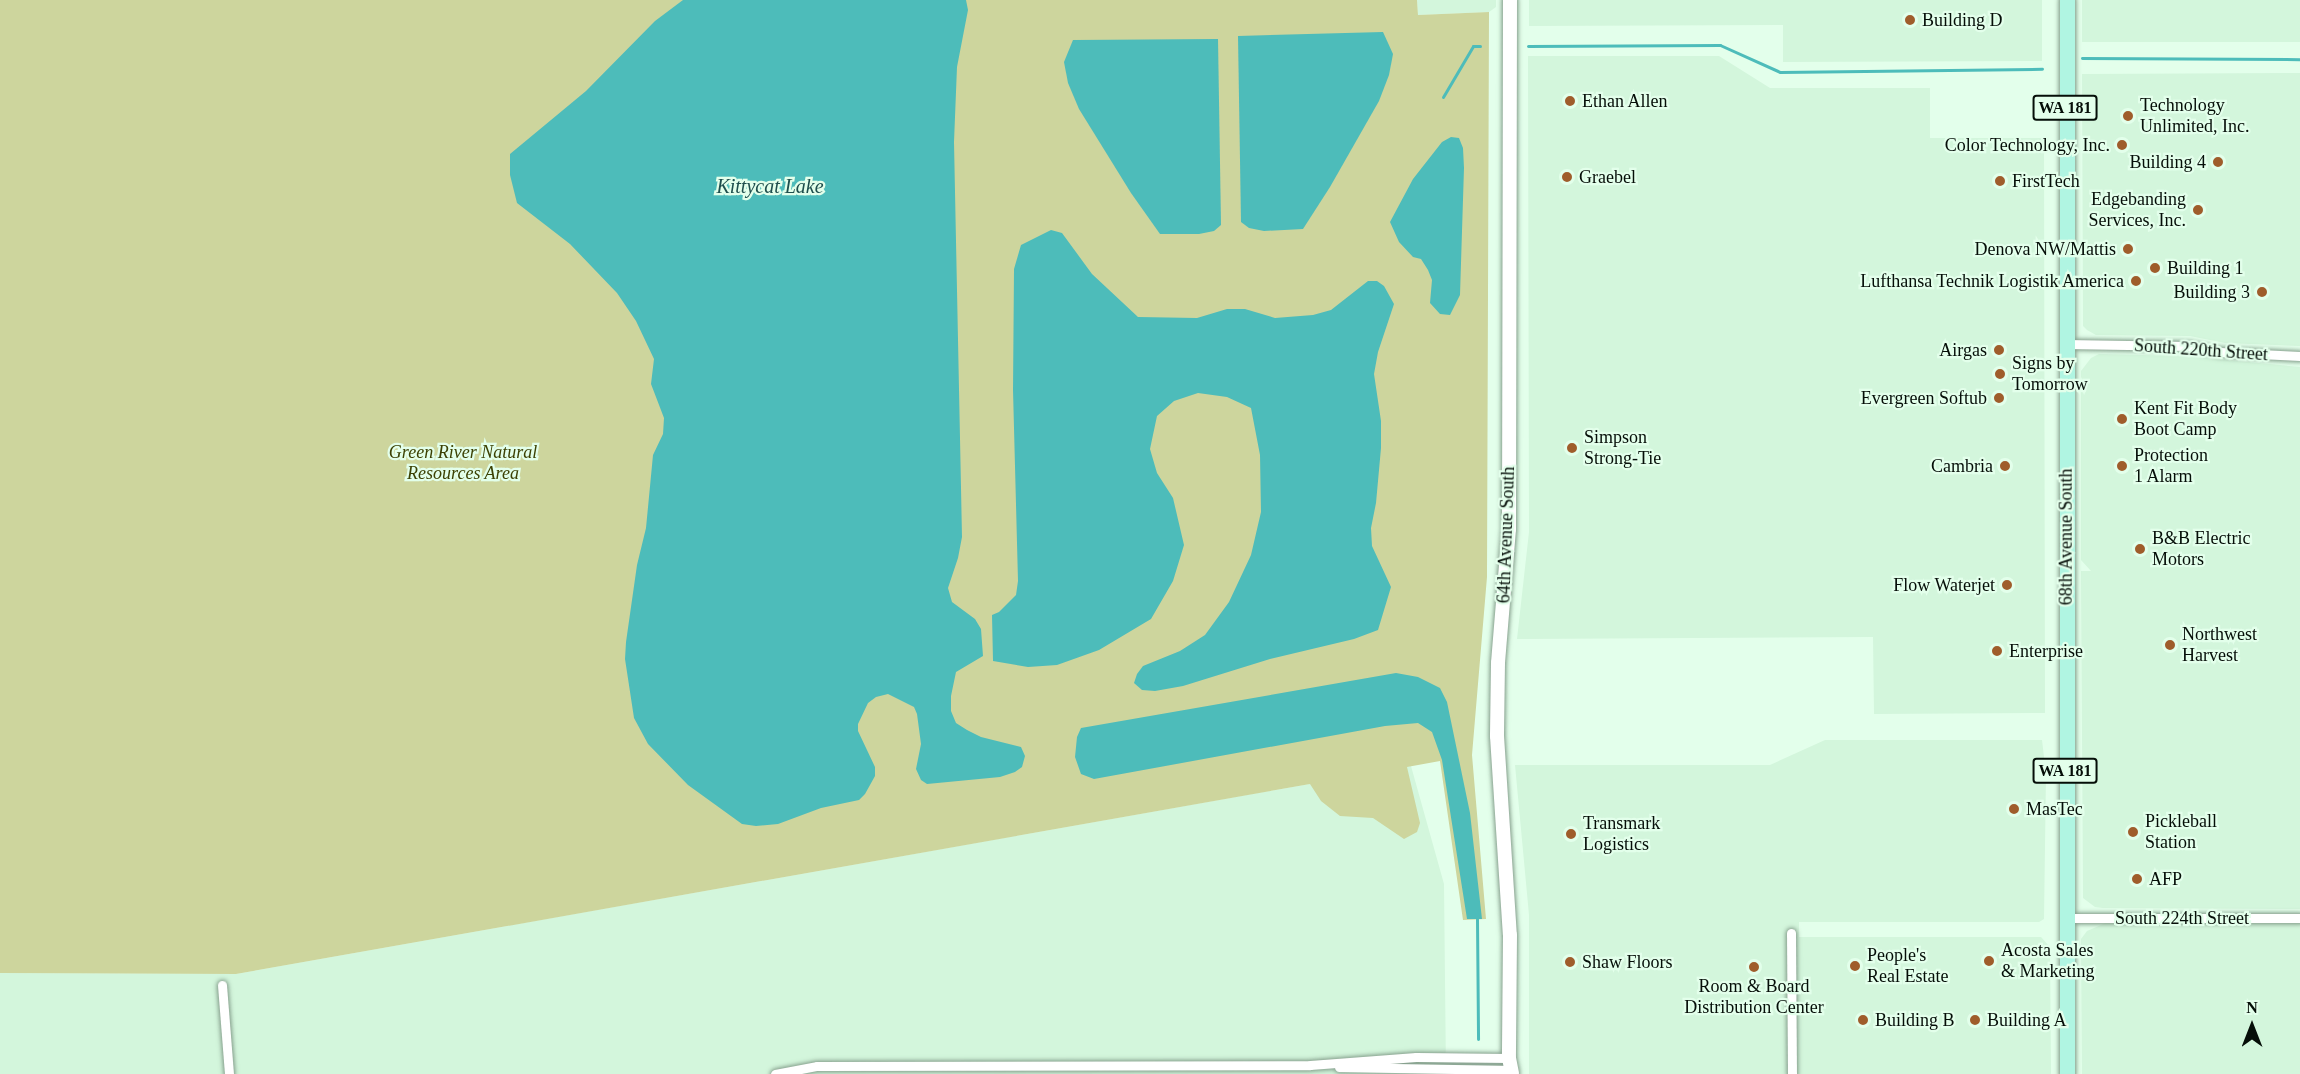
<!DOCTYPE html>
<style>
body{margin:0}
#map{position:relative;width:2300px;height:1074px;overflow:hidden;background:#e3ffeb;font-family:"Times New Roman",serif}
div>[style]{position:absolute}
[style*='--x']{left:calc(var(--x)*1px);top:calc(var(--y)*1px);width:calc(var(--w)*1px);rotate:calc(var(--a)*1deg)}
.built>*{inset:0;background:#d3f6dc;transform-origin:0 0}
.green>*{inset:0;background:#cdd59d}
.water>*{inset:0;background:#4dbcba}
.stream>*{height:3px;margin:-1.5px;padding:0 1.5px;transform-origin:1.5px;border-radius:1.5px;background:#4dbcba}
.roads{filter:drop-shadow(0 0 2px #87a18e) drop-shadow(0 0 2px #87a18e)}
.street>*{height:9px;margin:-4.5px;padding:0 4.5px;transform-origin:4.5px;border-radius:4.5px;background:#fff}
.secondary>*{height:14px;margin:-7px;padding:0 7px;transform-origin:7px;border-radius:7px;background:#fff}
.primary>*{height:15px;margin:-7.5px;padding:0 7.5px;transform-origin:7.5px;border-radius:7.5px;background:#b0f5e2}
.dots>*{width:16px;height:16px;translate:-50% -50%;box-sizing:border-box;border:3px solid #e3ffeb;border-radius:50%}
span{translate:-50% -50%;white-space:nowrap;text-align:center;line-height:1.15;-webkit-text-stroke:4.5px #e3ffeb;paint-order:stroke}
.shield-label span{padding:2px 4px;background:#e3ffeb;border:2px solid;border-radius:4px;-webkit-text-stroke-width:0}
.shield-label{font-size:16px;color:#050e08;font-weight:700}
.poi-label{font-size:18px;color:#050e08}
.left{translate:0 -50%;text-align:left}
.right{translate:-100% -50%;text-align:right}
.street-label{font-size:18px;color:#050e08}
.park-label{font-size:18px;color:#3c4103;font-style:italic}
.water-label{font-size:20px;color:#1e4e4d;font-style:italic}
.north{position:absolute;left:2222px;top:996px;width:60px;height:60px;-webkit-text-stroke:4px #e3ffeb;paint-order:stroke;rotate:0deg;font-size:16px;font-weight:700;line-height:24px;text-align:center;color:#050e08}
.north::after{content:'';display:block;margin:auto;width:21px;height:27px;background:#050e08;clip-path:polygon(50% 0,100% 100%,50% 72%,0 100%)}
</style>
<div id="map">
<div class="built">
<div style="clip-path:polygon(1417px 0,1496px 0,1496px 7px,1489px 12px,1418px 15px)"></div>
<div style="clip-path:polygon(1529px 0,2042px 0,2042px 61px,1783px 62px,1783px 25px,1529px 26px)"></div>
<div style="left:2082px;top:0;width:218px;height:42px"></div>
<div style="clip-path:polygon(1528px 56px,1719px 56px,1770px 88px,1930px 88px,1930px 138px,2044px 138px,2045px 713px,1874px 714px,1873px 637px,1517px 639px,1529px 532px)"></div>
<div style="clip-path:polygon(2300px 73px,2300px 346px,2225px 343px,2190px 336px,2096px 335px,2087px 330px,2083px 326px,2082px 74px)"></div>
<div style="clip-path:polygon(2099px 354px,2184px 356px,2300px 367px,2300px 909px,2103px 908px,2095px 907px,2083px 898px,2081px 571px,2091px 571px,2081px 560px,2081px 371px,2091px 358px)"></div>
<div style="clip-path:polygon(1825px 740px,2042px 740px,2046px 774px,2044px 919px,2039px 922px,1799px 922px,1799px 937px,2041px 937px,2050px 947px,2051px 1074px,1529px 1074px,1529px 915px,1515px 765px,1770px 765px)"></div>
<div style="clip-path:polygon(1411px 766px,1444px 884px,1446px 1074px,0 1074px,0 973px,236px 974px)"></div>
<div style="clip-path:polygon(2108px 922px,2300px 922px,2300px 1074px,2082px 1074px,2081px 939px,2087px 931px)"></div>
</div>
<div class="green">
<div style="clip-path:polygon(0 0,1417px 0,1418px 15px,1489px 12px,1487px 577px,1472px 755px,1486px 919px,1463px 920px,1440px 761px,1407px 767px,1420px 823px,1417px 832px,1404px 839px,1373px 818px,1340px 816px,1321px 801px,1310px 784px,236px 974px,0 973px)"></div>
</div>
<div class="water">
<div style="clip-path:polygon(683px 0,966px 0,968px 10px,957px 67px,954px 142px,962px 537px,958px 558px,948px 588px,952px 602px,975px 619px,981px 629px,983px 656px,956px 672px,951px 696px,951px 711px,956px 723px,967px 730px,981px 737px,1021px 747px,1025px 756px,1022px 767px,1015px 772px,1000px 777px,927px 784px,921px 780px,916px 769px,921px 744px,917px 714px,914px 707px,888px 694px,876px 697px,868px 703px,858px 724px,858px 731px,875px 767px,875px 776px,865px 794px,859px 800px,821px 808px,778px 824px,756px 826px,742px 824px,688px 785px,648px 744px,634px 718px,625px 659px,626px 642px,637px 565px,646px 528px,653px 455px,663px 434px,664px 418px,651px 384px,654px 359px,636px 321px,617px 293px,570px 244px,517px 203px,510px 175px,510px 154px,586px 91px,655px 21px)"></div>
<div style="clip-path:polygon(1383px 32px,1393px 54px,1389px 75px,1379px 101px,1330px 187px,1303px 229px,1264px 231px,1249px 228px,1241px 222px,1238px 36px)"></div>
<div style="clip-path:polygon(1218px 39px,1221px 225px,1214px 231px,1199px 234px,1160px 234px,1131px 193px,1079px 109px,1068px 83px,1064px 62px,1073px 40px)"></div>
<div style="clip-path:polygon(1451px 137px,1459px 138px,1463px 148px,1464px 168px,1460px 295px,1450px 315px,1440px 314px,1430px 303px,1432px 280px,1428px 270px,1421px 259px,1413px 257px,1399px 242px,1390px 222px,1413px 179px,1442px 142px)"></div>
<div style="clip-path:polygon(1051px 230px,1062px 233px,1092px 274px,1138px 317px,1197px 318px,1227px 309px,1245px 309px,1275px 318px,1313px 315px,1331px 310px,1368px 281px,1377px 281px,1384px 286px,1394px 304px,1378px 352px,1374px 374px,1381px 421px,1381px 448px,1376px 503px,1371px 528px,1372px 546px,1391px 587px,1378px 630px,1354px 639px,1270px 659px,1183px 686px,1155px 691px,1142px 690px,1134px 683px,1137px 674px,1143px 666px,1180px 651px,1205px 635px,1229px 602px,1251px 555px,1261px 512px,1260px 455px,1251px 408px,1227px 397px,1198px 393px,1174px 401px,1157px 416px,1150px 449px,1157px 473px,1173px 498px,1184px 545px,1173px 581px,1151px 619px,1099px 650px,1057px 665px,1028px 667px,993px 661px,992px 615px,999px 612px,1016px 595px,1018px 581px,1013px 390px,1014px 269px,1021px 245px)"></div>
<div style="clip-path:polygon(1396px 673px,1418px 677px,1440px 688px,1447px 702px,1470px 813px,1482px 919px,1467px 919px,1442px 760px,1432px 732px,1418px 723px,1385px 726px,1094px 779px,1081px 774px,1075px 757px,1077px 737px,1081px 728px)"></div>
</div>
<div class="stream">
<div style="--x:1528;--y:46;--w:192;--a:-0.3"></div>
<div style="--x:1720;--y:45;--w:66;--a:24.2"></div>
<div style="--x:1780;--y:72;--w:262;--a:-0.7"></div>
<div style="--x:2082;--y:58;--w:218;--a:0.3"></div>
<div style="--x:1443;--y:97;--w:59;--a:-59.5"></div>
<div style="--x:1473;--y:46;--w:7;--a:0"></div>
<div style="--x:1477;--y:919;--w:120;--a:89.5"></div>
</div>
<div class="roads">
<div class="street">
<div style="--x:2066;--y:344;--w:123;--a:0.9"></div>
<div style="--x:2189;--y:346;--w:32;--a:11"></div>
<div style="--x:2220;--y:352;--w:80;--a:2.9"></div>
<div style="--x:2065;--y:918;--w:235;--a:0"></div>
<div style="--x:1791;--y:933;--w:141;--a:89.6"></div>
<div style="--x:222;--y:985;--w:89;--a:85.5"></div>
<div style="--x:1339;--y:1067;--w:171;--a:1"></div>
<div style="--x:775;--y:1074;--w:43;--a:-10.8"></div>
<div style="--x:817;--y:1066;--w:493;--a:-0.1"></div>
<div style="--x:1310;--y:1065;--w:106;--a:-4.3"></div>
<div style="--x:1416;--y:1057;--w:93;--a:0.6"></div>
</div>
<div class="secondary">
<div style="--x:1510;--y:0;--w:529;--a:90.11"></div>
<div style="--x:1509;--y:529;--w:134;--a:94.7"></div>
<div style="--x:1498;--y:663;--w:73;--a:90.8"></div>
<div style="--x:1497;--y:736;--w:199;--a:86.3"></div>
<div style="--x:1510;--y:935;--w:123;--a:90.5"></div>
<div style="--x:1509;--y:1058;--w:16;--a:79"></div>
</div>
<div class="primary">
<div style="--x:2067;--y:0;--w:1074;--a:90"></div>
</div>
</div>
<div class="dots">
<div style="left:1910px;top:20px;background:#9f5d2b"></div>
<div style="left:1570px;top:101px;background:#9f5d2b"></div>
<div style="left:2128px;top:116px;background:#9f5d2b"></div>
<div style="left:2122px;top:145px;background:#9f5d2b"></div>
<div style="left:2218px;top:162px;background:#9f5d2b"></div>
<div style="left:1567px;top:177px;background:#9f5d2b"></div>
<div style="left:2000px;top:181px;background:#9f5d2b"></div>
<div style="left:2198px;top:210px;background:#9f5d2b"></div>
<div style="left:2128px;top:249px;background:#9f5d2b"></div>
<div style="left:2155px;top:268px;background:#9f5d2b"></div>
<div style="left:2136px;top:281px;background:#9f5d2b"></div>
<div style="left:2262px;top:292px;background:#9f5d2b"></div>
<div style="left:1999px;top:350px;background:#9f5d2b"></div>
<div style="left:2000px;top:374px;background:#9f5d2b"></div>
<div style="left:1999px;top:398px;background:#9f5d2b"></div>
<div style="left:2122px;top:419px;background:#9f5d2b"></div>
<div style="left:1572px;top:448px;background:#9f5d2b"></div>
<div style="left:2005px;top:466px;background:#9f5d2b"></div>
<div style="left:2122px;top:466px;background:#9f5d2b"></div>
<div style="left:2140px;top:549px;background:#9f5d2b"></div>
<div style="left:2007px;top:585px;background:#9f5d2b"></div>
<div style="left:2170px;top:645px;background:#9f5d2b"></div>
<div style="left:1997px;top:651px;background:#9f5d2b"></div>
<div style="left:2014px;top:809px;background:#9f5d2b"></div>
<div style="left:2133px;top:832px;background:#9f5d2b"></div>
<div style="left:1571px;top:834px;background:#9f5d2b"></div>
<div style="left:2137px;top:879px;background:#9f5d2b"></div>
<div style="left:1989px;top:961px;background:#9f5d2b"></div>
<div style="left:1570px;top:962px;background:#9f5d2b"></div>
<div style="left:1855px;top:966px;background:#9f5d2b"></div>
<div style="left:1754px;top:967px;background:#9f5d2b"></div>
<div style="left:1863px;top:1020px;background:#9f5d2b"></div>
<div style="left:1975px;top:1020px;background:#9f5d2b"></div>
</div>
<div class="shield-label">
<span style="left:2065px;top:108px">WA 181</span>
<span style="left:2065px;top:771px">WA 181</span>
</div>
<div class="poi-label">
<span class="left" style="left:1922px;top:20px">Building D</span>
<span class="left" style="left:1582px;top:101px">Ethan Allen</span>
<span class="left" style="left:2140px;top:116px">Technology<br>Unlimited, Inc.</span>
<span class="right" style="left:2110px;top:145px">Color Technology, Inc.</span>
<span class="right" style="left:2206px;top:162px">Building 4</span>
<span class="left" style="left:1579px;top:177px">Graebel</span>
<span class="left" style="left:2012px;top:181px">FirstTech</span>
<span class="right" style="left:2186px;top:210px">Edgebanding<br>Services, Inc.</span>
<span class="right" style="left:2116px;top:249px">Denova NW/Mattis</span>
<span class="left" style="left:2167px;top:268px">Building 1</span>
<span class="right" style="left:2124px;top:281px">Lufthansa Technik Logistik America</span>
<span class="right" style="left:2250px;top:292px">Building 3</span>
<span class="right" style="left:1987px;top:350px">Airgas</span>
<span class="left" style="left:2012px;top:374px">Signs by<br>Tomorrow</span>
<span class="right" style="left:1987px;top:398px">Evergreen Softub</span>
<span class="left" style="left:2134px;top:419px">Kent Fit Body<br>Boot Camp</span>
<span class="left" style="left:1584px;top:448px">Simpson<br>Strong-Tie</span>
<span class="left" style="left:2134px;top:466px">Protection<br>1 Alarm</span>
<span class="right" style="left:1993px;top:466px">Cambria</span>
<span class="left" style="left:2152px;top:549px">B&amp;B Electric<br>Motors</span>
<span class="right" style="left:1995px;top:585px">Flow Waterjet</span>
<span class="left" style="left:2182px;top:645px">Northwest<br>Harvest</span>
<span class="left" style="left:2009px;top:651px">Enterprise</span>
<span class="left" style="left:2026px;top:809px">MasTec</span>
<span class="left" style="left:2145px;top:832px">Pickleball<br>Station</span>
<span class="left" style="left:1583px;top:834px">Transmark<br>Logistics</span>
<span class="left" style="left:2149px;top:879px">AFP</span>
<span class="left" style="left:2001px;top:961px">Acosta Sales<br>&amp; Marketing</span>
<span class="left" style="left:1867px;top:966px">People's<br>Real Estate</span>
<span class="left" style="left:1582px;top:962px">Shaw Floors</span>
<span style="left:1754px;top:997px">Room &amp; Board<br>Distribution Center</span>
<span class="left" style="left:1875px;top:1020px">Building B</span>
<span class="left" style="left:1987px;top:1020px">Building A</span>
</div>
<div class="street-label">
<span style="left:2201px;top:350px;rotate:4deg">South 220th Street</span>
<span style="left:1506px;top:535px;rotate:-88deg">64th Avenue South</span>
<span style="left:2066px;top:537px;rotate:-90deg">68th Avenue South</span>
<span style="left:2182px;top:918px">South 224th Street</span>
</div>
<div class="park-label">
<span style="left:463px;top:463px">Green River Natural<br>Resources Area</span>
</div>
<div class="water-label">
<span style="left:770px;top:186px">Kittycat Lake</span>
</div>
<div class="north">N</div>
</div>
